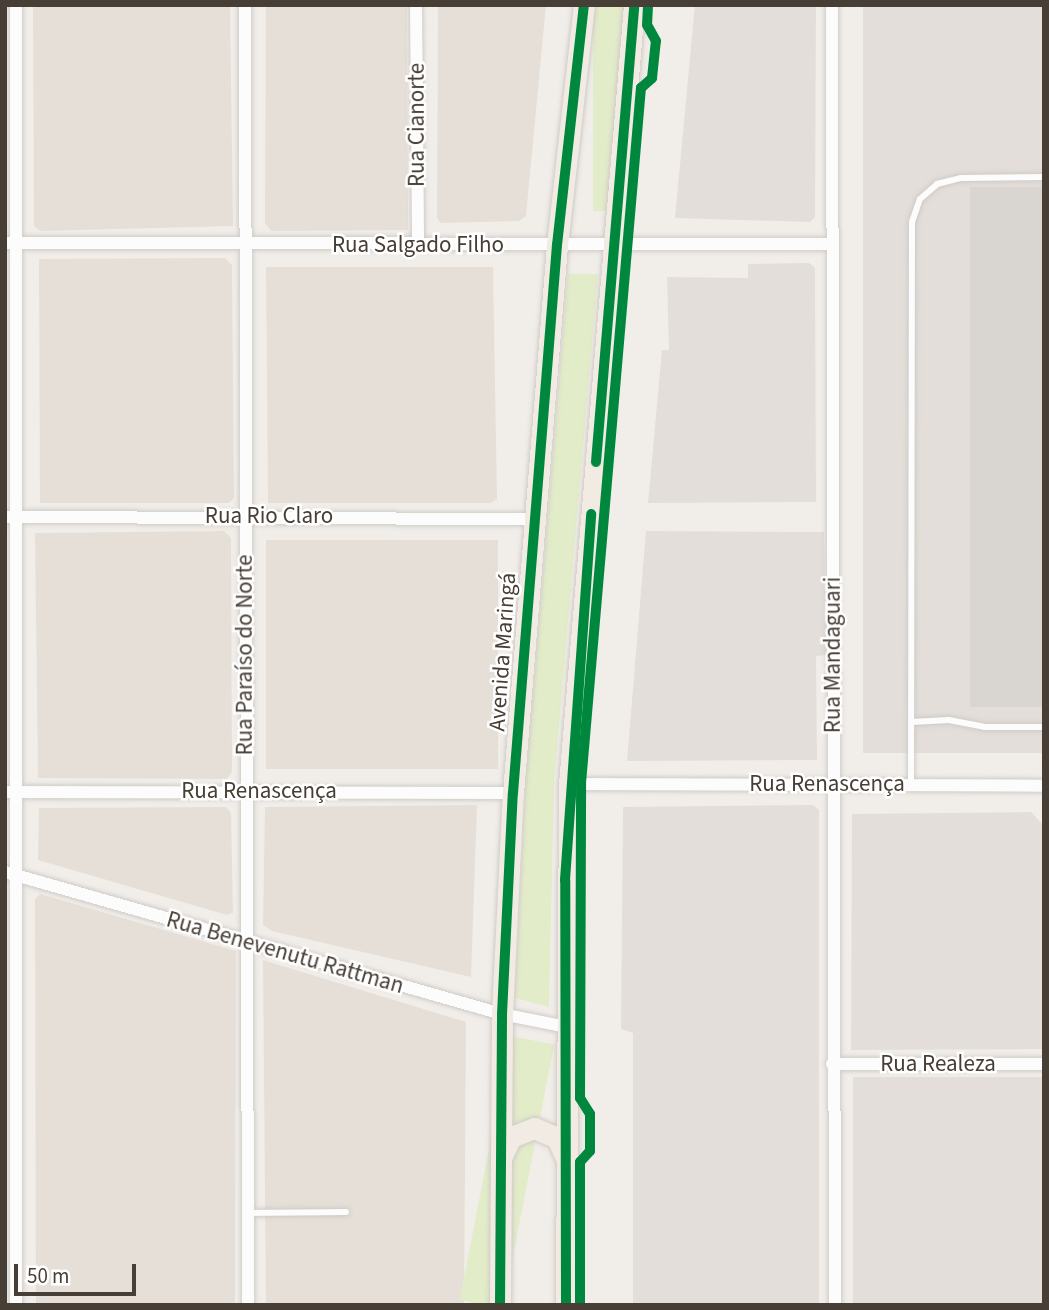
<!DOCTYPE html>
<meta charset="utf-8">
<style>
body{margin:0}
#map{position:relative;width:1049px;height:1310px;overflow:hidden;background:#f1eeea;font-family:"Source Sans 3",sans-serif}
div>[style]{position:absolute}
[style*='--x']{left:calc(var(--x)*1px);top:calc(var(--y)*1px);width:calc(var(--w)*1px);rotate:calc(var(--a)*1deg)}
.residential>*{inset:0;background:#e5dfd7;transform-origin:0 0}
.industrial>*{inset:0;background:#e3ded9;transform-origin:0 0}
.green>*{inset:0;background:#e3ecc9;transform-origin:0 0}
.building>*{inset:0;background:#d9d5d1;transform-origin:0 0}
.roads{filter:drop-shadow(0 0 2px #cfcbc7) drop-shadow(0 0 2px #cfcbc7)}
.service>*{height:6px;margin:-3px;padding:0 3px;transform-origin:3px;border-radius:3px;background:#fdfcfc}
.minor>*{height:12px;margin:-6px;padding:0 6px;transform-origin:6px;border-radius:6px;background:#fdfcfc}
.primary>*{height:21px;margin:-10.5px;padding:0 10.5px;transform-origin:10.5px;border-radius:10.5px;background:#f1ebe4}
.cycleway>*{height:10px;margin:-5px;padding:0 5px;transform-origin:5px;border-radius:5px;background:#00873e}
span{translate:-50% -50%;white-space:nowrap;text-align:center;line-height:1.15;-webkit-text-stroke:5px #fff;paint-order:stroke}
.street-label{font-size:23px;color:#473e35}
.frame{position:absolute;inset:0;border:7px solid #473e35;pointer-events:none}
.scale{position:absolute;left:14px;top:1264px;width:122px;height:32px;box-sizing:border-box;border:4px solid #473e35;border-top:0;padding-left:9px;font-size:21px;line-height:24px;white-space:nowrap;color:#473e35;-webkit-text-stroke:5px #fff;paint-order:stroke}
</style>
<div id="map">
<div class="residential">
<div style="clip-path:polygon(33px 5px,230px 5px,233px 226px,40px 231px,34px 226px)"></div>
<div style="clip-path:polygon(266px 5px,407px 5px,408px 230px,271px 231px,265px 223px)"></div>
<div style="clip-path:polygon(438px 5px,546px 5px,526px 216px,519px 221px,441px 223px,437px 218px)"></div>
<div style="clip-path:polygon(225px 258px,232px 265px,234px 498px,229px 503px,40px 503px,39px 259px)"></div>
<div style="clip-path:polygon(266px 267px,493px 267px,497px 499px,491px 503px,268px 503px)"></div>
<div style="clip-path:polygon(224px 531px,231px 538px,232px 772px,227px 779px,38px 778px,35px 533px)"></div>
<div style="left:266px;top:540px;width:232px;height:229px"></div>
<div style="clip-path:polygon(477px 805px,471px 977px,272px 931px,263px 925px,265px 807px)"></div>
<div style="clip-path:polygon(226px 807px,231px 813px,233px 913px,227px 915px,38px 860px,39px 808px)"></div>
<div style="clip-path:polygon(40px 894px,236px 951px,235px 1305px,36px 1305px,35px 899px)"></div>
<div style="clip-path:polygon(263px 960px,466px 1022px,464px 1305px,266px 1305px)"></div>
</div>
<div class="industrial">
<div style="clip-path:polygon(695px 5px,816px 5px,815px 217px,810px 222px,675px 218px)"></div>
<div style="left:863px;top:5px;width:181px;height:748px"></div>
<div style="clip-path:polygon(809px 263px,815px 268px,816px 502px,648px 503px,662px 350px,669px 350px,667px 277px,748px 278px,748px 264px)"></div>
<div style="clip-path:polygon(646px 531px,824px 532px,826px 655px,816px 656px,817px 760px,627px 761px)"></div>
<div style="clip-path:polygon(813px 805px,819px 810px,819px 1305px,633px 1305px,633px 1033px,621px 1029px,623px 807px)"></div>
<div style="clip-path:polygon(1031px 812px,1043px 825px,1044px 1049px,851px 1050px,852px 814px)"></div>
<div style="left:1044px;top:1077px;width:228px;height:191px;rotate:90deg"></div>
</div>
<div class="green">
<div style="left:593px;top:5px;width:33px;height:206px"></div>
<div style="clip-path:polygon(568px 274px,598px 274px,554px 783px,549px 1007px,515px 998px,526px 778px)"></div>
<div style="left:511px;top:1036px;width:44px;height:269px;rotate:11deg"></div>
</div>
<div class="building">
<div style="left:1044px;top:187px;width:520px;height:74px;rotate:90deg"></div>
</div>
<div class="roads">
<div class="service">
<div style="--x:911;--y:722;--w:38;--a:-3"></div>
<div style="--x:949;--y:720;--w:37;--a:11"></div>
<div style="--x:985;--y:727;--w:59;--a:0"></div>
<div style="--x:911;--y:784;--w:562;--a:-89.9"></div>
<div style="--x:912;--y:222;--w:24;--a:-71"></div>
<div style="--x:920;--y:199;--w:23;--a:-41"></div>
<div style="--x:937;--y:184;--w:25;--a:-14"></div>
<div style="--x:961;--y:178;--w:83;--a:-0.7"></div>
<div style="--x:248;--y:1213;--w:98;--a:-0.6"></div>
</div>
<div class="minor">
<div style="--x:16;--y:5;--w:1300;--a:90"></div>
<div style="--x:245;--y:5;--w:1300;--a:89.87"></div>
<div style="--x:416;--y:5;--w:239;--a:89.5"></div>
<div style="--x:832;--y:5;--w:1300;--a:89.87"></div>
<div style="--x:5;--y:243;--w:826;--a:0.07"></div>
<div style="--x:5;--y:517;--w:528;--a:0.22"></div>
<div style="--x:569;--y:784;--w:475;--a:0.2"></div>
<div style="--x:5;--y:792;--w:508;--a:0.11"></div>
<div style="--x:5;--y:872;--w:517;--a:15.95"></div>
<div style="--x:502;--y:1014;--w:66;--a:11.3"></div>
<div style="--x:832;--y:1064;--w:212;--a:0"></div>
</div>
<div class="primary">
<div style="--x:501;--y:1158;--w:23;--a:-65"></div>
<div style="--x:511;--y:1137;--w:25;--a:-21"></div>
<div style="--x:534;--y:1128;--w:25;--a:23"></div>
<div style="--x:557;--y:1138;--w:20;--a:66"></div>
<div style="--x:500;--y:1305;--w:291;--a:-89.6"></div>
<div style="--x:502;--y:1014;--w:221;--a:-87.2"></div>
<div style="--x:513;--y:793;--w:550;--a:-85.41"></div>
<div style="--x:557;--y:245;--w:242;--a:-83.6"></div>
<div style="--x:566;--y:1305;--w:521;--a:-89.67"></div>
<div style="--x:569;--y:784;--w:782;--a:-85.23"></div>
</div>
</div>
<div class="cycleway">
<div style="--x:596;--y:462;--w:459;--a:-85.2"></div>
<div style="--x:500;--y:1305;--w:291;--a:-89.6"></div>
<div style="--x:502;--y:1014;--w:221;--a:-87.2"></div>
<div style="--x:513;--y:793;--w:550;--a:-85.41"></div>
<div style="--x:557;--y:245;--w:242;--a:-83.6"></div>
<div style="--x:566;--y:1305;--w:425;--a:-90.1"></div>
<div style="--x:565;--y:880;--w:367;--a:-85.9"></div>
<div style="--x:580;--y:1305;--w:143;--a:-90"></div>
<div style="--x:580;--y:1162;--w:15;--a:-48"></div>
<div style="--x:590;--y:1151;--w:37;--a:-90"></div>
<div style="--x:590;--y:1114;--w:19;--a:-122"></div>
<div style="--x:580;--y:1098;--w:315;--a:-89.8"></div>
<div style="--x:581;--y:783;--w:698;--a:-85.07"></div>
<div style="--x:641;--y:88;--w:15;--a:-42"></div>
<div style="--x:652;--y:78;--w:37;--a:-84"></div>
<div style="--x:656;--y:41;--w:18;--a:-119"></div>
<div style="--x:647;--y:25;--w:20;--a:-87"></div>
</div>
<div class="street-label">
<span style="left:417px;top:125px;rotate:-90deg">Rua Cianorte</span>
<span style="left:418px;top:245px">Rua Salgado Filho</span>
<span style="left:269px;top:516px">Rua Rio Claro</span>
<span style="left:503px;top:652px;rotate:-86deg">Avenida Maringá</span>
<span style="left:245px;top:655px;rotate:-90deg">Rua Paraíso do Norte</span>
<span style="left:833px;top:655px;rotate:-90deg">Rua Mandaguari</span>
<span style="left:827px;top:784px">Rua Renascença</span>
<span style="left:259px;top:791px">Rua Renascença</span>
<span style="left:285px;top:953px;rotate:16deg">Rua Benevenutu Rattman</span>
<span style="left:938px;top:1064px">Rua Realeza</span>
</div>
<div class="frame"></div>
<div class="scale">50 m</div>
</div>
